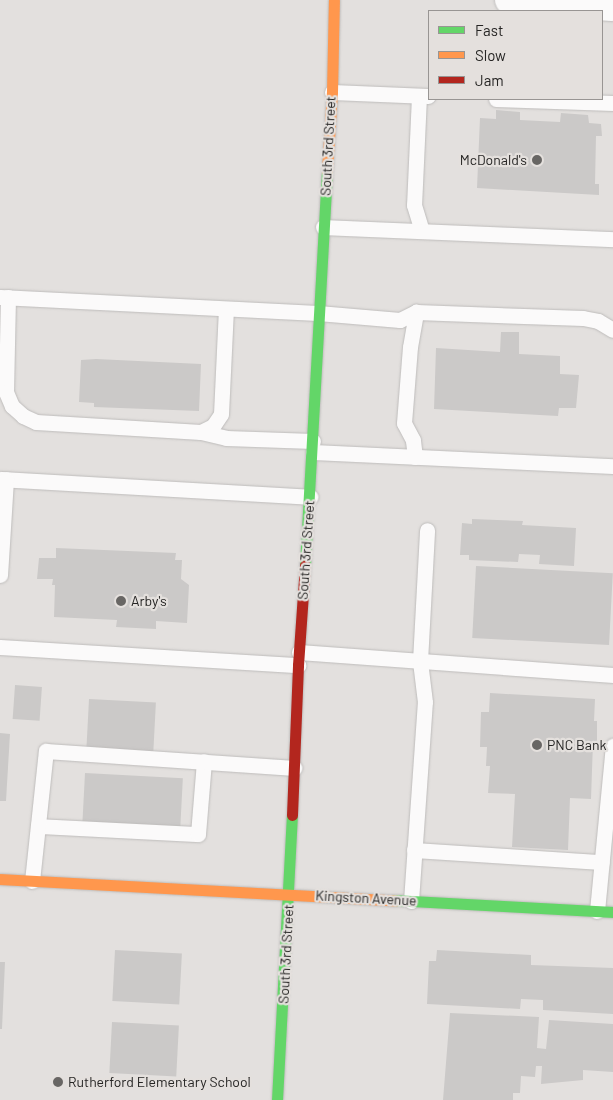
<!DOCTYPE html>
<style>
body{margin:0}
#map{position:relative;width:613px;height:1100px;overflow:hidden;background:#e3e0de;font-family:Barlow,sans-serif}
div>[style]{position:absolute}
[style*='--x']{left:calc(var(--x)*1px);top:calc(var(--y)*1px);width:calc(var(--w)*1px);rotate:calc(var(--a)*1deg)}
.building>*{inset:0;background:#cbc9c8;transform-origin:0 0}
.roads{filter:drop-shadow(0 0 1px #bebcbb) drop-shadow(0 0 1px #bebcbb)}
.lane>*{height:15px;margin:-7.5px;padding:0 7.5px;transform-origin:7.5px;border-radius:7.5px;background:#fbfafa}
.street>*{height:28px;margin:-14px;padding:0 14px;transform-origin:14px;border-radius:14px;background:#fbfafa}
.fast>*{height:11px;margin:-5.5px;padding:0 5.5px;transform-origin:5.5px;border-radius:5.5px;background:#63d668}
.slow>*{height:11px;margin:-5.5px;padding:0 5.5px;transform-origin:5.5px;border-radius:5.5px;background:#ff974d}
.jam>*{height:11px;margin:-5.5px;padding:0 5.5px;transform-origin:5.5px;border-radius:5.5px;background:#b3261e}
.dots>*{width:14px;height:14px;translate:-50% -50%;box-sizing:border-box;border:2px solid #e4e0dd;border-radius:50%}
span{translate:-50% -50%;white-space:nowrap;text-align:center;line-height:1.15;-webkit-text-stroke:4.5px #e4e0dd;paint-order:stroke}
.street-label{font-size:14px;color:#252423}
.poi-label{font-size:14px;color:#252423}
.right{translate:-100% -50%;text-align:right}
.left{translate:0 -50%;text-align:left}
.legend{position:absolute;left:428px;top:10px;width:175px;height:90px;box-sizing:border-box;background:#e4e0dd;border:1px solid #989593;margin:0;padding:6px 9px;list-style:none;font-size:15px;color:#252423}
.legend li{display:flex;align-items:center;gap:10px;height:25px}
.legend b{width:25px;border:1px solid #989593}
</style>
<div id="map">
<div class="building">
<div style="clip-path:polygon(496px 110px,520px 112px,520px 120px,560px 122px,561px 113px,588px 115px,589px 123px,601px 124px,602px 136px,596px 136px,595px 184px,599px 184px,599px 195px,477px 188px,480px 118px,496px 119px)"></div>
<div style="clip-path:polygon(501px 332px,519px 332px,519px 354px,560px 356px,560px 374px,579px 375px,576px 408px,559px 408px,558px 416px,434px 409px,436px 348px,500px 352px)"></div>
<div style="clip-path:polygon(96px 359px,201px 364px,199px 411px,94px 407px,94px 403px,79px 402px,81px 360px)"></div>
<div style="clip-path:polygon(472px 519px,523px 521px,522px 525px,576px 528px,574px 566px,539px 564px,540px 555px,519px 554px,518px 562px,469px 560px,469px 555px,460px 555px,462px 523px,472px 524px)"></div>
<div style="clip-path:polygon(56px 548px,176px 553px,175px 560px,182px 560px,181px 579px,189px 585px,187px 623px,156px 621px,156px 629px,116px 627px,117px 620px,54px 617px,55px 585px,52px 585px,53px 579px,37px 579px,39px 558px,56px 558px)"></div>
<div style="left:476px;top:566px;width:137px;height:72px;rotate:3deg"></div>
<div style="left:15px;top:685px;width:27px;height:34px;rotate:4deg"></div>
<div style="clip-path:polygon(490px 693px,595px 699px,594px 721px,597px 721px,597px 742px,593px 742px,591px 799px,570px 798px,568px 850px,512px 847px,515px 794px,488px 793px,490px 766px,486px 766px,487px 747px,480px 747px,481px 712px,489px 712px)"></div>
<div style="left:89px;top:699px;width:67px;height:51px;rotate:3deg"></div>
<div style="clip-path:polygon(0 733px,10px 734px,6px 801px,0 801px)"></div>
<div style="left:85px;top:773px;width:98px;height:50px;rotate:3deg"></div>
<div style="left:115px;top:950px;width:67px;height:51px;rotate:3deg"></div>
<div style="clip-path:polygon(437px 950px,531px 955px,531px 965px,613px 968px,613px 1014px,543px 1010px,543px 1000px,521px 999px,520px 1009px,427px 1004px,429px 961px,436px 961px)"></div>
<div style="clip-path:polygon(0 962px,5px 962px,2px 1029px,0 1029px)"></div>
<div style="clip-path:polygon(450px 1013px,539px 1017px,537px 1048px,546px 1049px,549px 1020px,613px 1024px,613px 1072px,583px 1070px,583px 1080px,541px 1084px,542px 1066px,536px 1066px,535px 1077px,521px 1076px,520px 1093px,513px 1093px,513px 1100px,443px 1100px)"></div>
<div style="left:112px;top:1022px;width:67px;height:51px;rotate:3deg"></div>
</div>
<div class="roads">
<div class="lane">
<div style="--x:332;--y:92;--w:96;--a:2.4"></div>
<div style="--x:419;--y:96;--w:109;--a:92.6"></div>
<div style="--x:414;--y:205;--w:27;--a:73"></div>
<div style="--x:496;--y:99;--w:117;--a:2"></div>
<div style="--x:323;--y:227;--w:290;--a:2.4"></div>
<div style="--x:0;--y:297;--w:318;--a:2.9"></div>
<div style="--x:318;--y:313;--w:82;--a:4.9"></div>
<div style="--x:400;--y:320;--w:18;--a:-27"></div>
<div style="--x:416;--y:312;--w:167;--a:2.1"></div>
<div style="--x:583;--y:318;--w:15;--a:11"></div>
<div style="--x:598;--y:321;--w:17;--a:31"></div>
<div style="--x:8;--y:297;--w:95;--a:91.2"></div>
<div style="--x:6;--y:392;--w:15;--a:67"></div>
<div style="--x:12;--y:406;--w:15;--a:42"></div>
<div style="--x:23;--y:416;--w:14;--a:25"></div>
<div style="--x:36;--y:422;--w:165;--a:3.5"></div>
<div style="--x:201;--y:432;--w:13;--a:-27"></div>
<div style="--x:213;--y:426;--w:14;--a:-56"></div>
<div style="--x:221;--y:414;--w:105;--a:-87.3"></div>
<div style="--x:201;--y:432;--w:26;--a:13"></div>
<div style="--x:226;--y:438;--w:87;--a:2"></div>
<div style="--x:313;--y:452;--w:300;--a:2.7"></div>
<div style="--x:415;--y:457;--w:17;--a:-97"></div>
<div style="--x:413;--y:440;--w:19;--a:-118"></div>
<div style="--x:404;--y:423;--w:76;--a:-85.5"></div>
<div style="--x:410;--y:347;--w:36;--a:-80"></div>
<div style="--x:0;--y:479;--w:311;--a:3.3"></div>
<div style="--x:0;--y:575;--w:96;--a:-86.4"></div>
<div style="--x:0;--y:647;--w:299;--a:3.5"></div>
<div style="--x:299;--y:652;--w:315;--a:4.2"></div>
<div style="--x:38;--y:826;--w:160;--a:2.9"></div>
<div style="--x:198;--y:834;--w:73;--a:-85.3"></div>
<div style="--x:414;--y:850;--w:188;--a:3.7"></div>
<div style="--x:32;--y:881;--w:131;--a:-83.9"></div>
<div style="--x:46;--y:751;--w:249;--a:3.9"></div>
<div style="--x:411;--y:901;--w:199;--a:-86"></div>
<div style="--x:425;--y:702;--w:41;--a:-97"></div>
<div style="--x:420;--y:661;--w:131;--a:-86.9"></div>
<div style="--x:597;--y:911;--w:166;--a:-84.5"></div>
</div>
<div class="street">
<div style="--x:509;--y:0;--w:104;--a:3.9"></div>
</div>
<div class="fast">
<div style="--x:305;--y:565;--w:395;--a:-86.8"></div>
<div style="--x:394;--y:900;--w:219;--a:3.1"></div>
<div style="--x:277;--y:1100;--w:285;--a:-87"></div>
</div>
<div class="slow">
<div style="--x:327;--y:171;--w:79;--a:-86.4"></div>
<div style="--x:332;--y:92;--w:92;--a:-88.8"></div>
<div style="--x:0;--y:879;--w:395;--a:3.1"></div>
</div>
<div class="jam">
<div style="--x:292;--y:815;--w:150;--a:-87.7"></div>
<div style="--x:298;--y:665;--w:100;--a:-86"></div>
</div>
</div>
<div class="dots">
<div style="left:537px;top:160px;background:#686664"></div>
<div style="left:121px;top:601px;background:#686664"></div>
<div style="left:537px;top:745px;background:#686664"></div>
<div style="left:58px;top:1082px;background:#686664"></div>
</div>
<div class="street-label">
<span style="left:328px;top:146px;rotate:-87deg">South 3rd Street</span>
<span style="left:306px;top:550px;rotate:-86deg">South 3rd Street</span>
<span style="left:366px;top:898px;rotate:3deg">Kingston Avenue</span>
<span style="left:286px;top:954px;rotate:-87deg">South 3rd Street</span>
</div>
<div class="poi-label">
<span class="right" style="left:527px;top:160px">McDonald's</span>
<span class="left" style="left:131px;top:601px">Arby's</span>
<span class="left" style="left:547px;top:745px">PNC Bank</span>
<span class="left" style="left:68px;top:1082px">Rutherford Elementary School</span>
</div>
<ul class="legend">
<li><b style="height:6px;background:#63d668"></b>Fast</li>
<li><b style="height:6px;background:#ff974d"></b>Slow</li>
<li><b style="height:6px;background:#b3261e"></b>Jam</li>
</ul>
</div>
